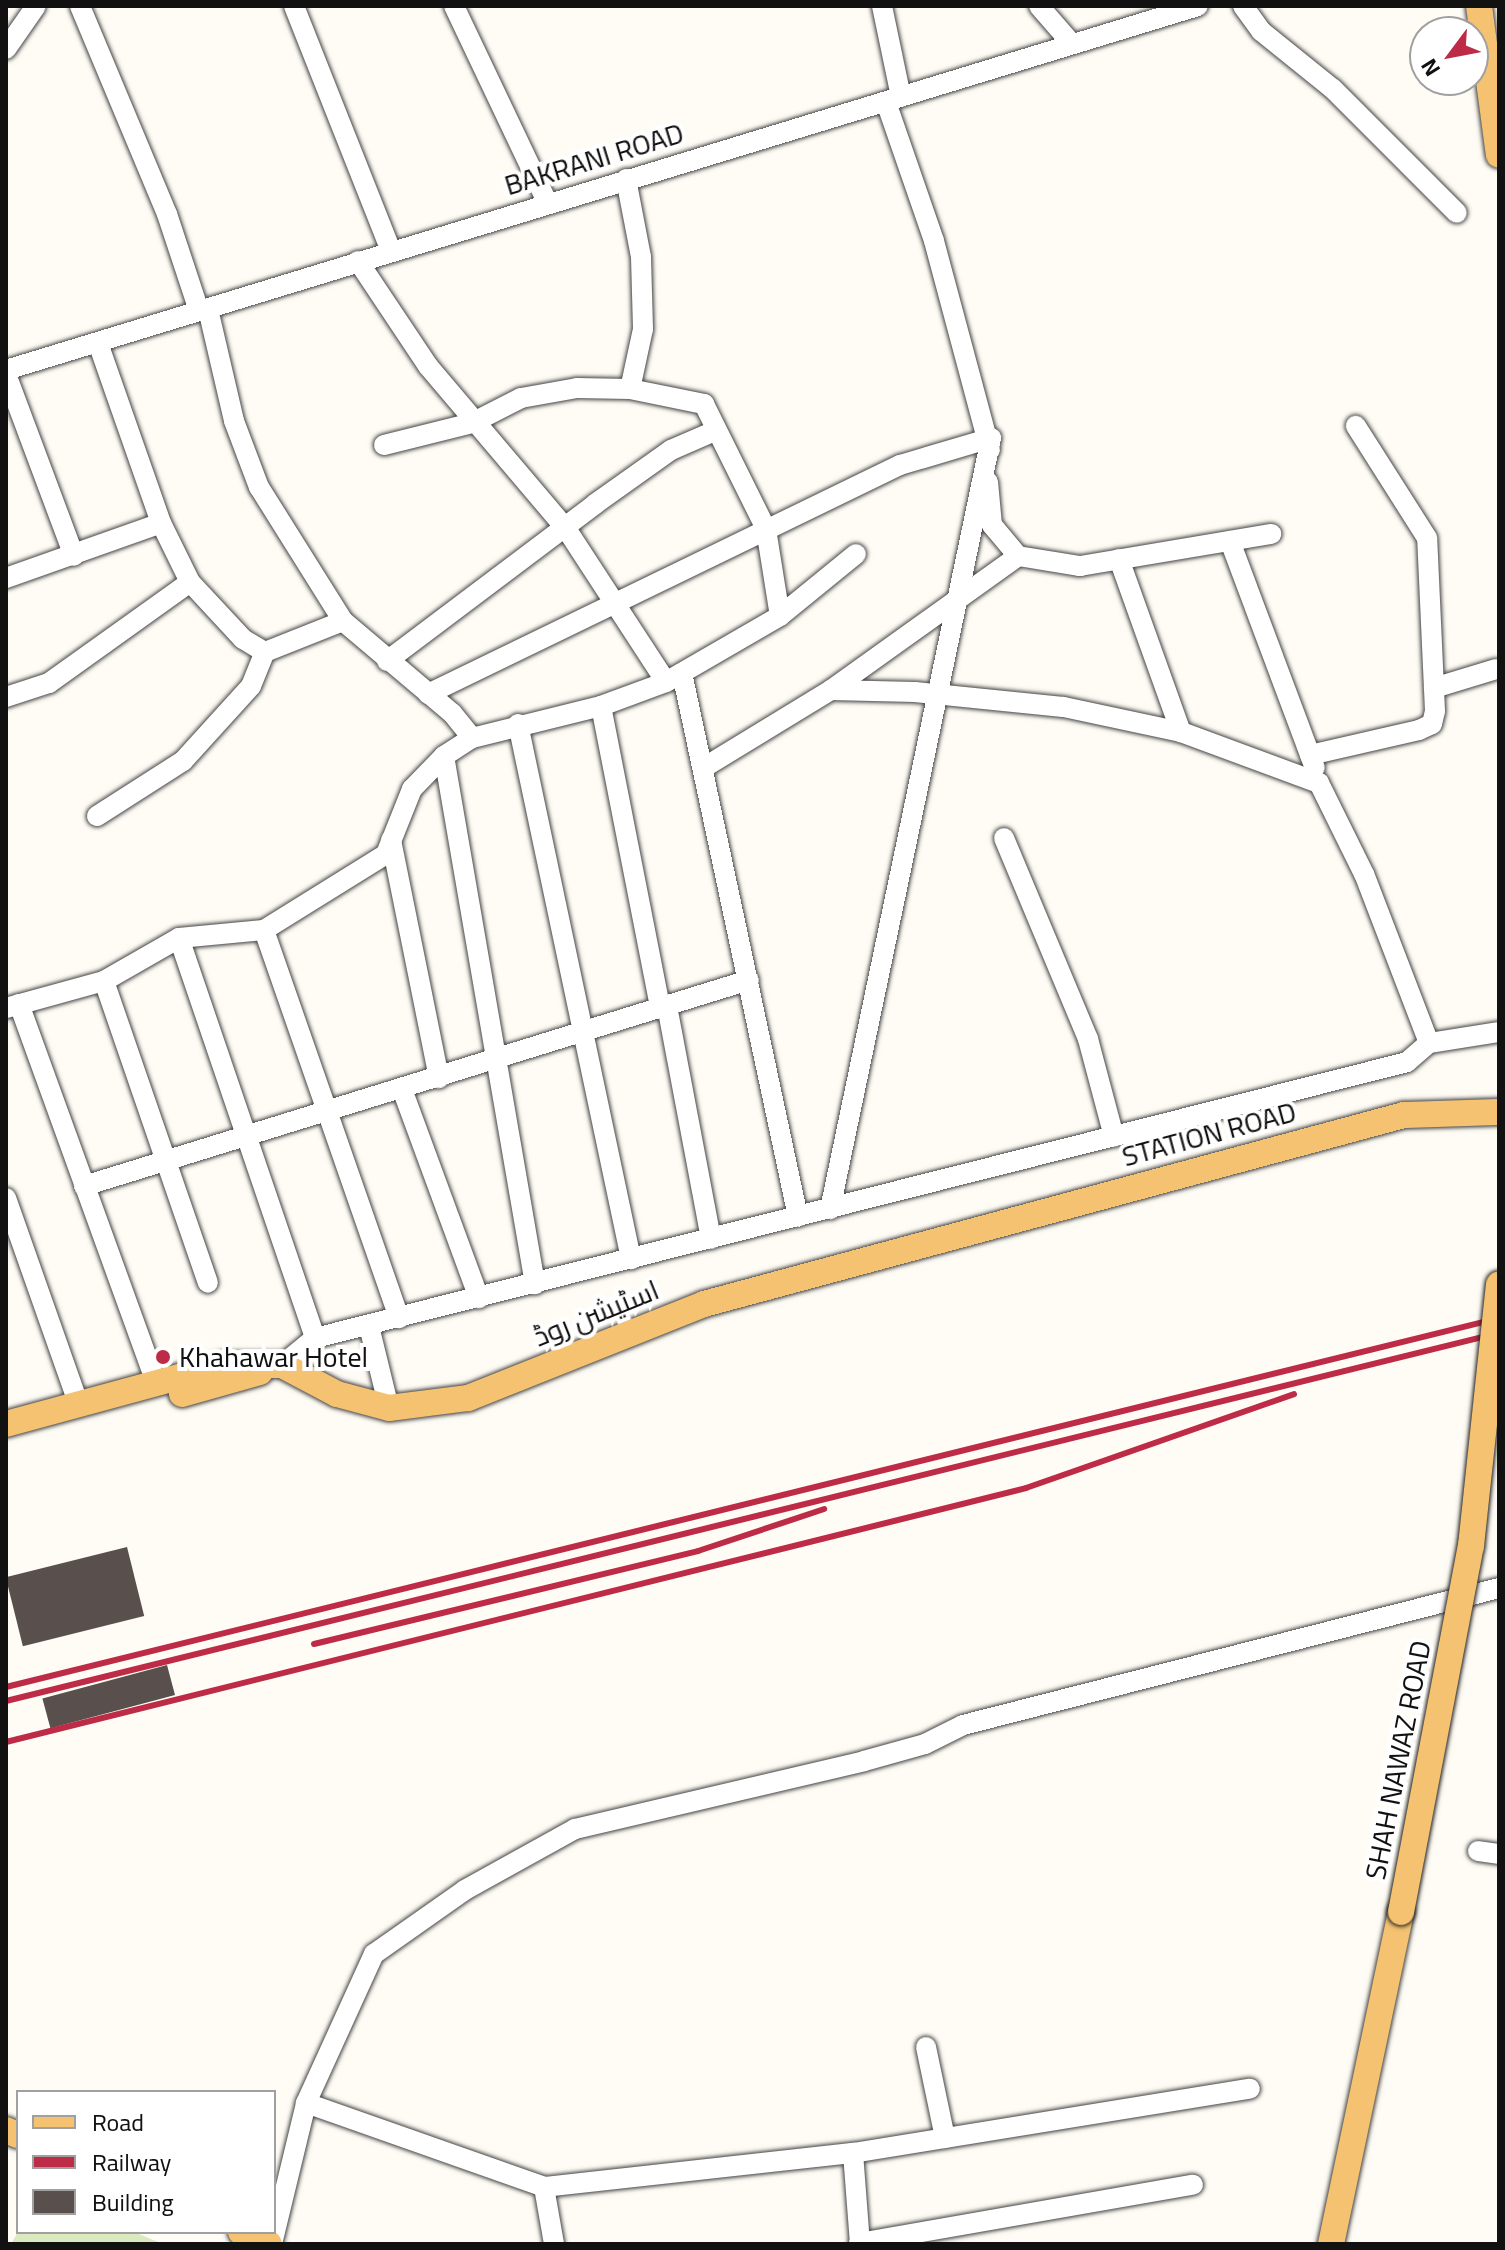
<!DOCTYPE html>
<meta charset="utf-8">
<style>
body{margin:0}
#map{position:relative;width:1505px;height:2250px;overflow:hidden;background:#fffcf5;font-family:Georgia,Cairo,serif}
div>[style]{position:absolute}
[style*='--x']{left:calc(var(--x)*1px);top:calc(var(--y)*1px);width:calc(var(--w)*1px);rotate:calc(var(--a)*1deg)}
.green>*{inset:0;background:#dae9be}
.building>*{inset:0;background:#59504d;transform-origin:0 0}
.roads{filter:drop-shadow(0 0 2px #444) drop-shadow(0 0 2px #444)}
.minor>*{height:20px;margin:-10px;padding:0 10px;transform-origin:10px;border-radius:10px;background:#fff}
.major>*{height:26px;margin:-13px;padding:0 13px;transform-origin:13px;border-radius:13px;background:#f4c270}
.rail>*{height:6px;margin:-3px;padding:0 3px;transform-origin:3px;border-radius:3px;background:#be2b46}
.bridges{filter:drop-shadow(0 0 2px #222) drop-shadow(0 0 2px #222)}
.major-bridge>*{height:26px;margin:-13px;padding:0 13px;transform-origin:13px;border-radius:13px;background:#f4c270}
.dots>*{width:22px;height:22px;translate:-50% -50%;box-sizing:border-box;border:4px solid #fff;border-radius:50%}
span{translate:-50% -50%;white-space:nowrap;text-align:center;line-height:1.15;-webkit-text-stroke:8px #fff;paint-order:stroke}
.street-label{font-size:28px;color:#111}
.poi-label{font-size:28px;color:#111}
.left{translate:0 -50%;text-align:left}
.frame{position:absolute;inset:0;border:8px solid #111;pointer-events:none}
.legend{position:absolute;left:16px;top:2090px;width:260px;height:144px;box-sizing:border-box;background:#fff;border:2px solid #a0a0a0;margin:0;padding:10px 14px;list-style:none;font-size:24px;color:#111}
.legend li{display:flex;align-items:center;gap:16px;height:40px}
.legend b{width:40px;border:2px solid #a0a0a0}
.north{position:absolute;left:1409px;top:16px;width:80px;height:80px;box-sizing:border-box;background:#fff;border:2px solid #a0a0a0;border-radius:50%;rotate:238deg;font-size:22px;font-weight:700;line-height:32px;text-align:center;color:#111}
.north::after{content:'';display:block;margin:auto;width:28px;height:36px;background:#be2b46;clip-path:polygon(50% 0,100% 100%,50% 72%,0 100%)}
</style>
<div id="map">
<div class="green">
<div style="clip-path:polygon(18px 2232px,134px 2232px,163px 2244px,11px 2244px)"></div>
</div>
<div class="building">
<div style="left:127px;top:1547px;width:71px;height:125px;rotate:76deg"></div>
<div style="left:167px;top:1665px;width:31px;height:129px;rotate:75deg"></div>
</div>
<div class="roads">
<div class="minor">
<div style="--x:80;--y:6;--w:225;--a:67.3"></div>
<div style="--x:167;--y:214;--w:102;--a:71.7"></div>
<div style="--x:294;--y:6;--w:264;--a:68.4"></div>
<div style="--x:454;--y:6;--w:217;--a:64.6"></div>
<div style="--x:882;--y:6;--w:93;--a:78.2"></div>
<div style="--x:1039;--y:6;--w:50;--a:49"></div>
<div style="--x:1243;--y:6;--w:31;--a:54"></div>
<div style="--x:1261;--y:31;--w:92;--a:38.9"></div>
<div style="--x:1333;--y:89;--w:175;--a:45"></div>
<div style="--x:6;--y:49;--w:52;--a:-55.1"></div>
<div style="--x:886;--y:102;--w:147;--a:70.9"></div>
<div style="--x:934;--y:241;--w:216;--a:75"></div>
<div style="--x:626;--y:179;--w:79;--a:79.1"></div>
<div style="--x:641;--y:257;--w:72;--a:88.4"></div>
<div style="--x:643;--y:329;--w:61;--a:102.2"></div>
<div style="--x:358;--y:261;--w:126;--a:56.3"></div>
<div style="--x:428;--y:366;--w:215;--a:49.7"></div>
<div style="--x:567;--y:530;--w:181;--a:56.9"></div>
<div style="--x:208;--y:309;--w:115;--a:76.9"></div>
<div style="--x:234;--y:421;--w:71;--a:69.3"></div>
<div style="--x:259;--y:487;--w:158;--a:57.9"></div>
<div style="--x:343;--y:621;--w:143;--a:40.2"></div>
<div style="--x:452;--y:713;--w:32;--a:51"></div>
<div style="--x:98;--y:343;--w:191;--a:70.7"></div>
<div style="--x:161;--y:523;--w:66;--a:63.8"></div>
<div style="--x:190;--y:582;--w:78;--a:47.1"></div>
<div style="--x:243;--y:639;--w:26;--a:31"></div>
<div style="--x:265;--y:652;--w:84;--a:-21.7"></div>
<div style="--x:6;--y:370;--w:1246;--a:-16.98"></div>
<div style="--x:6;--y:374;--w:194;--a:69.5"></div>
<div style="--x:384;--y:445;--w:91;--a:-14"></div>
<div style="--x:472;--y:423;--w:55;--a:-27"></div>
<div style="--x:521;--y:398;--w:57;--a:-10.1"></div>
<div style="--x:577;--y:388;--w:53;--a:1.1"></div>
<div style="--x:630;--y:389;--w:76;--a:11.5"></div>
<div style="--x:704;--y:404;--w:140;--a:63.6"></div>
<div style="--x:766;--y:529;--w:88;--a:80.9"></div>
<div style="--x:988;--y:482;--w:43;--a:84.7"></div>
<div style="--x:992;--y:525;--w:40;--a:50"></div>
<div style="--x:1018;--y:556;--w:63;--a:9.2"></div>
<div style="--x:1080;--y:566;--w:194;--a:-9.5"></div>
<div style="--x:1230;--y:541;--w:242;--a:69.5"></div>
<div style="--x:1119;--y:559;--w:184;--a:70.3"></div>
<div style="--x:6;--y:578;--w:164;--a:-19.5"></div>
<div style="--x:387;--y:661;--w:261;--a:-37"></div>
<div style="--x:595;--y:504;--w:93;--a:-35.4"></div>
<div style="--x:671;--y:450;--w:48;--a:-23.4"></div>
<div style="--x:682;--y:673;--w:556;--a:77.96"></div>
<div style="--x:1434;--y:688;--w:65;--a:-17"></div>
<div style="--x:831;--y:690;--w:230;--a:-35.6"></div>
<div style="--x:428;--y:694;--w:525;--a:-25.88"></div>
<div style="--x:900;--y:465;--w:95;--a:-16.5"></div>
<div style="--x:991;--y:438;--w:788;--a:101.79"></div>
<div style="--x:6;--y:697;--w:45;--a:-18"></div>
<div style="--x:49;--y:683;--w:173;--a:-35.6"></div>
<div style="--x:601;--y:706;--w:308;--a:78.9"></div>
<div style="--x:518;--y:724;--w:547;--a:78.07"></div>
<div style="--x:1310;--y:755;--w:112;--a:-12.9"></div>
<div style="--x:1419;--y:730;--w:14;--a:-25"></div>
<div style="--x:1432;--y:724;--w:13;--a:-77"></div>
<div style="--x:1435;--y:711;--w:173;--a:-92.6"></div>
<div style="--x:1427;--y:538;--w:133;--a:-122.4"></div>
<div style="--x:444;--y:756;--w:536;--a:80.22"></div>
<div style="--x:97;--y:816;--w:102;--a:-32.6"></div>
<div style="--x:183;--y:761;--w:101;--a:-47.8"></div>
<div style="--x:251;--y:686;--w:37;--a:-68"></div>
<div style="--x:1004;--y:838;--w:218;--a:67.3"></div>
<div style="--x:1088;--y:1039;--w:101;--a:75.1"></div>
<div style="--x:391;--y:840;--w:243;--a:78.6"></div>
<div style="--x:264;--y:930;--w:411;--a:70.8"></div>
<div style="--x:179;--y:938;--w:422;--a:71.2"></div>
<div style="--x:104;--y:981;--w:319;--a:71"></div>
<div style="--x:19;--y:1004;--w:403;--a:70.1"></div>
<div style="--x:667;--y:1006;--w:237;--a:79.3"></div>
<div style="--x:6;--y:1008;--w:102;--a:-15.4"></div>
<div style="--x:104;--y:981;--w:86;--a:-29.8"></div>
<div style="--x:179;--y:938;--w:85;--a:-5.4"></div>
<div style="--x:264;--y:930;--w:144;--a:-31.9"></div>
<div style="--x:386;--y:854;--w:70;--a:-68.2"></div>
<div style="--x:412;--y:789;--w:46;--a:-45.9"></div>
<div style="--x:444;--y:756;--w:33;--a:-33"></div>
<div style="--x:472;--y:738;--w:133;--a:-13.9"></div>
<div style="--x:601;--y:706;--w:69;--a:-20.3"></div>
<div style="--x:666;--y:682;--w:132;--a:-30.1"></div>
<div style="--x:780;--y:616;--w:98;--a:-39.2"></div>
<div style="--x:1429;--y:1043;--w:71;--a:-8.9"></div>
<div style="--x:402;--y:1089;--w:223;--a:69.8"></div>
<div style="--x:84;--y:1186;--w:696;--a:-17.21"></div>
<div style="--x:6;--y:1198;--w:219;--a:70.6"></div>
<div style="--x:369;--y:1326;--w:84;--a:76.3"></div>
<div style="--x:282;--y:1365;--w:43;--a:-39.3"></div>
<div style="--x:315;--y:1338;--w:1126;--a:-14.18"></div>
<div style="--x:1407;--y:1062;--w:29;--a:-41"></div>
<div style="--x:1429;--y:1043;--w:181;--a:-111"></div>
<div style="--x:1364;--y:874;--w:102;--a:-116.3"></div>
<div style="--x:1319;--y:783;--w:147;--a:-159.7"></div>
<div style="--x:1181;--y:732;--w:121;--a:-168"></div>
<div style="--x:1063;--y:707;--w:149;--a:-174.2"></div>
<div style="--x:915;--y:692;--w:84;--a:-178.6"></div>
<div style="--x:831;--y:690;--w:148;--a:148.6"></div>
<div style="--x:1478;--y:1851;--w:21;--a:8"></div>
<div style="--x:926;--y:2047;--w:93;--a:78.2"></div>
<div style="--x:306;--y:2103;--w:164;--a:-65.5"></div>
<div style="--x:374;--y:1954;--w:111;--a:-35.1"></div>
<div style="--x:465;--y:1890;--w:126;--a:-29"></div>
<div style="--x:575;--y:1829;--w:297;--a:-13.2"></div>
<div style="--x:864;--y:1761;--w:63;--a:-15.6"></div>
<div style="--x:925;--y:1744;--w:42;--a:-26.6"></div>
<div style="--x:963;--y:1725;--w:553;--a:-14.34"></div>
<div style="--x:853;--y:2153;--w:402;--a:-9.2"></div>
<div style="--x:544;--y:2187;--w:58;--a:80"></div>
<div style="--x:859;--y:2243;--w:339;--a:-9.9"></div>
<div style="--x:272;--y:2244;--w:145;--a:-76.4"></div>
<div style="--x:306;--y:2103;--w:252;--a:19.4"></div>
<div style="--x:544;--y:2187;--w:311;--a:-6.3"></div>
<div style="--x:853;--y:2153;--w:91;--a:85.6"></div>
</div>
<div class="major">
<div style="--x:1479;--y:6;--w:150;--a:82.4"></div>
<div style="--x:182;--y:1394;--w:81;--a:-15.8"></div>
<div style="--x:6;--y:1424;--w:225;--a:-15.2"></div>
<div style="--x:223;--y:1365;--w:59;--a:0"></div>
<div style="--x:282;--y:1365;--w:62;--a:27.8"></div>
<div style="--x:337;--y:1394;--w:54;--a:15.1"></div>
<div style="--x:389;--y:1408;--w:80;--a:-7.2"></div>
<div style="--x:468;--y:1398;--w:254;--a:-21.7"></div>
<div style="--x:704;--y:1304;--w:725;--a:-15.11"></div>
<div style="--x:1404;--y:1115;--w:95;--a:-1.8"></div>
<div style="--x:6;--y:2130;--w:13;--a:23"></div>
<div style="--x:241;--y:2232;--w:30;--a:23"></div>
<div style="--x:1331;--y:2244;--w:339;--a:-78.1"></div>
</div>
</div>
<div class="rail">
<div style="--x:314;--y:1644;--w:395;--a:-13.6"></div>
<div style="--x:698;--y:1551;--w:133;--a:-18.4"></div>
<div style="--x:6;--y:1687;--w:1538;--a:-13.88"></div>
<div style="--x:6;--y:1701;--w:1538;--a:-13.85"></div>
<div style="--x:6;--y:1742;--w:1051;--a:-13.98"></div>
<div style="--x:1026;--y:1488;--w:284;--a:-19.3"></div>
</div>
<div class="bridges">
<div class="major-bridge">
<div style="--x:1401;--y:1912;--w:373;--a:-79.2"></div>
<div style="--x:1471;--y:1546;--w:263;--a:-83.9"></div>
</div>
</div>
<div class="dots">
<div style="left:163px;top:1357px;background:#be2b46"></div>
</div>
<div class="street-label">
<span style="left:594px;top:159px;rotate:-17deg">BAKRANI ROAD</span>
<span style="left:1209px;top:1134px;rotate:-15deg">STATION ROAD</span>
<span style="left:596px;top:1313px;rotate:-22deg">اسٹیشن روڈ</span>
<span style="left:1398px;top:1760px;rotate:-79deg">SHAH NAWAZ ROAD</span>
</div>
<div class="poi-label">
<span class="left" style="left:179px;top:1357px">Khahawar Hotel</span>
</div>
<div class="frame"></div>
<ul class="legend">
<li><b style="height:10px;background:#f4c270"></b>Road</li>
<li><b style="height:10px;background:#be2b46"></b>Railway</li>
<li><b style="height:22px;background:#59504d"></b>Building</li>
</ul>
<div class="north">N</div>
</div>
